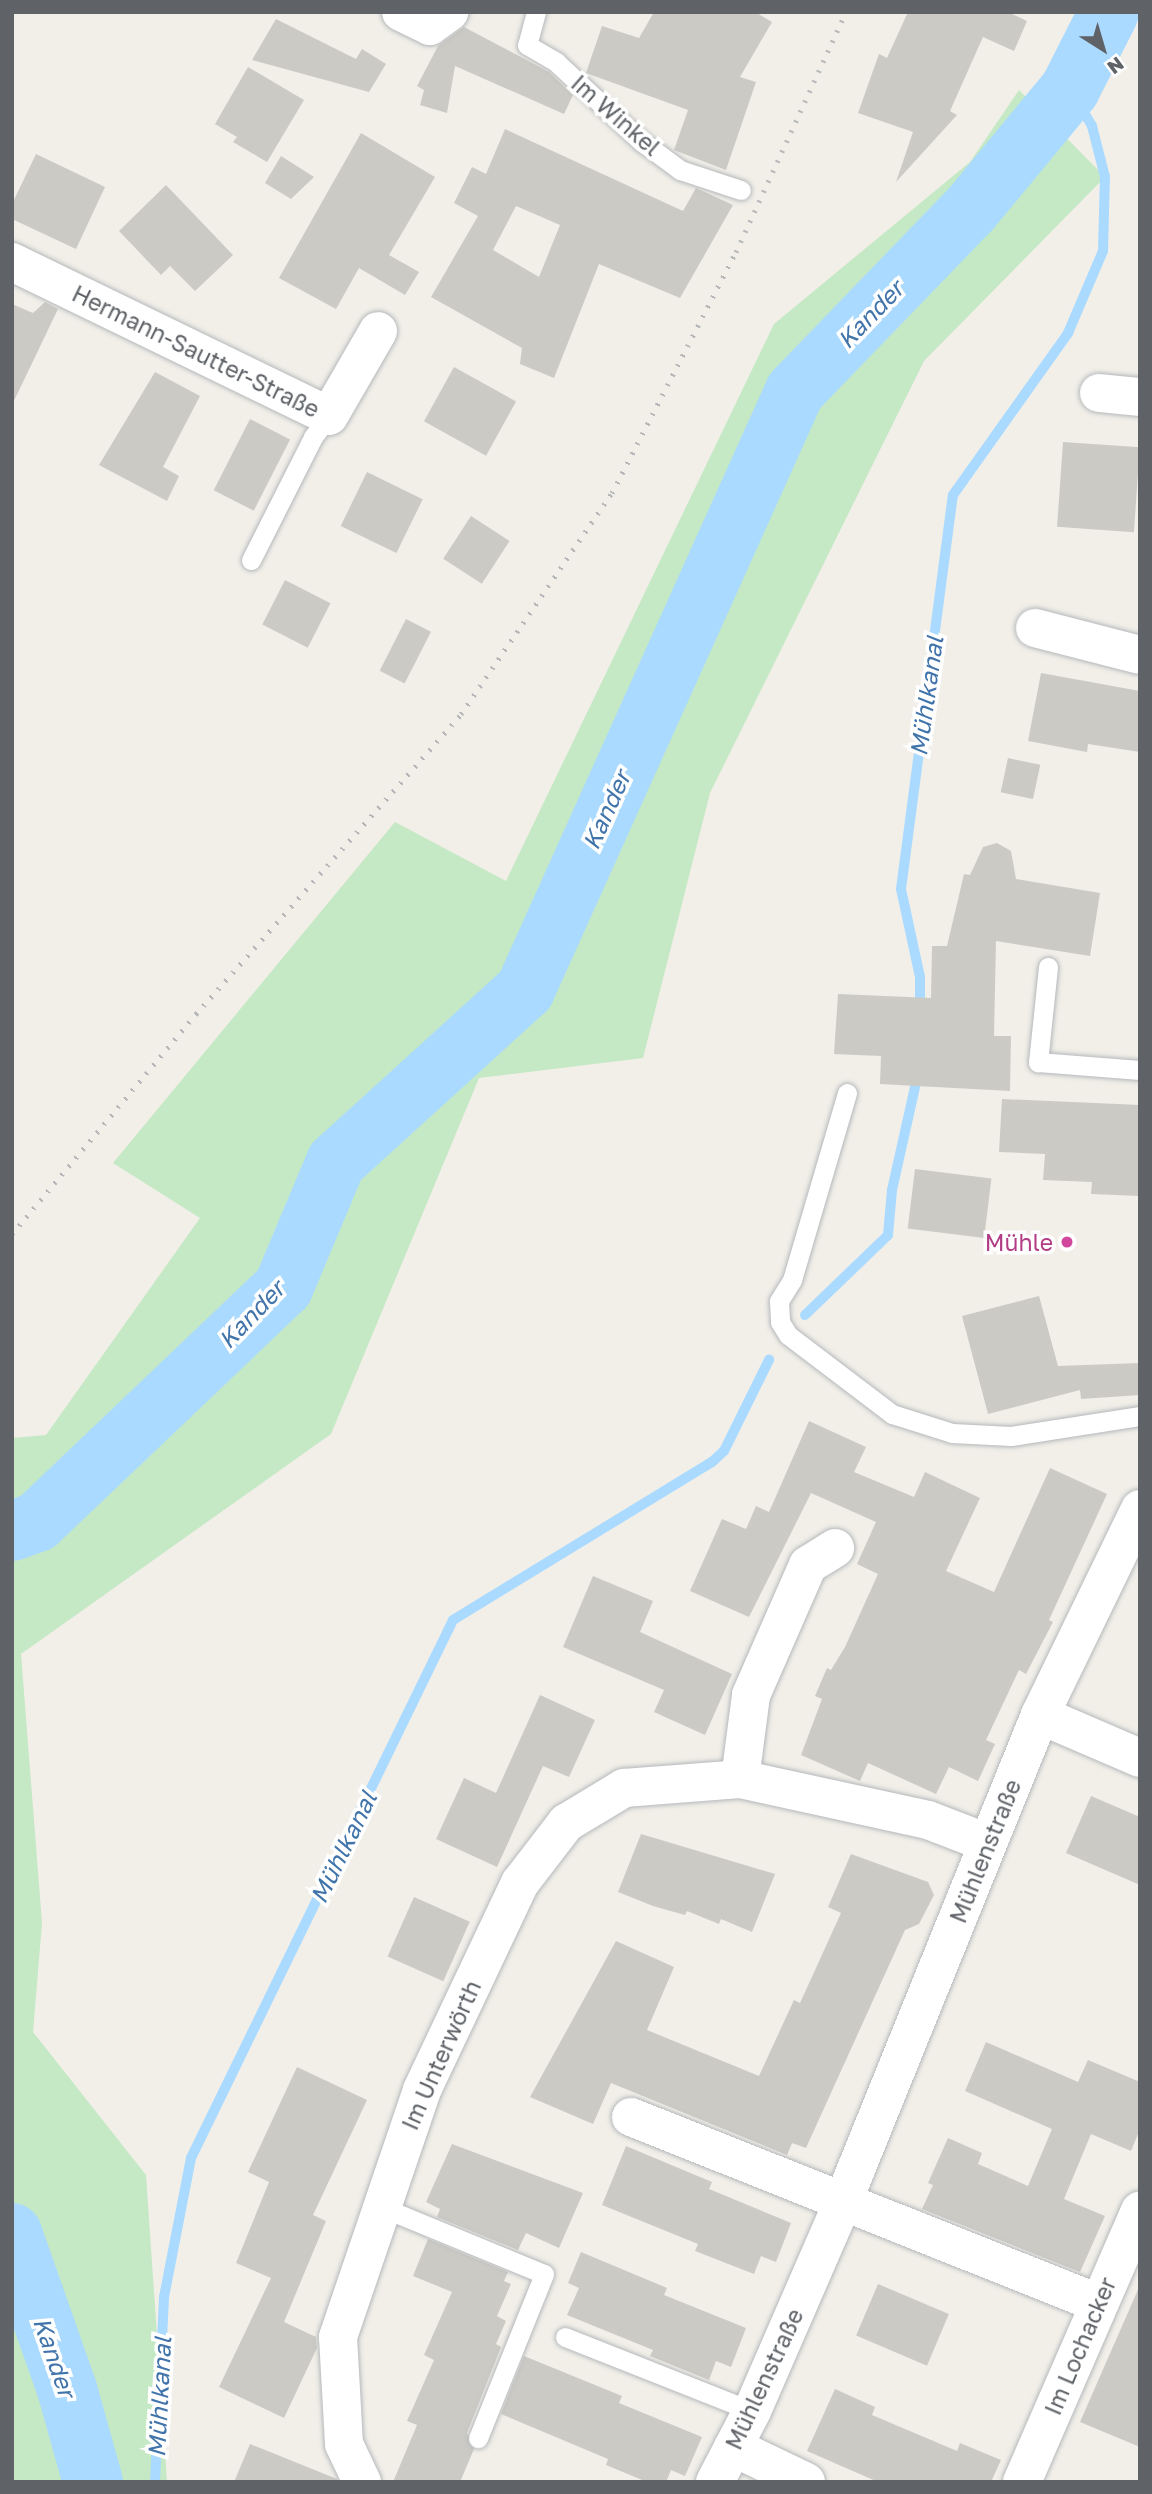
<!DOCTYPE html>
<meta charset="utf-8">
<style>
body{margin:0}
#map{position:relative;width:1152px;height:2494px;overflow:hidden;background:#f1efe8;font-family:"Golos Text",sans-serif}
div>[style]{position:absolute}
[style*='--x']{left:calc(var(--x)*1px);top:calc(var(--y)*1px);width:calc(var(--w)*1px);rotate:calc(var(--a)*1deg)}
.green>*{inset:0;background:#c5e8c5}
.stream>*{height:10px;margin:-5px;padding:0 5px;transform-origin:5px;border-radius:5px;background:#aadaff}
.river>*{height:60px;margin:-30px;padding:0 30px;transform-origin:30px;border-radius:30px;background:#aadaff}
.building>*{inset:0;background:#cccac5;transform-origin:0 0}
.roads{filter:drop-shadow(0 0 2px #b5b8bc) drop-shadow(0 0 2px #b5b8bc)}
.lane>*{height:19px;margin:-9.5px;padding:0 9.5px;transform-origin:9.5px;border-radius:9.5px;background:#fff}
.street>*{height:38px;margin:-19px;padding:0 19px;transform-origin:19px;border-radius:19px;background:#fff}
.rail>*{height:5px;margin-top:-2.5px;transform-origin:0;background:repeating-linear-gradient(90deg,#b6b7b8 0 2px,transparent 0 11px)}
.dots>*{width:19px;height:19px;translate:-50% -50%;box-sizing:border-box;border:4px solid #fff;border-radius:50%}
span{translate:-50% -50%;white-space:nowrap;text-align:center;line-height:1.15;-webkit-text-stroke:7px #fff;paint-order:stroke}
.street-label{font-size:23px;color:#5f6368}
.hotel-label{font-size:23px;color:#b23c85}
.right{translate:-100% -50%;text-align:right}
.water-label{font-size:24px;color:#4174aa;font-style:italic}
.frame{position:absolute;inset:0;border:14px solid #5f6368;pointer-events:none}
.north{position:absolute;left:1068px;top:14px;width:70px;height:70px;-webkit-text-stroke:5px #fff;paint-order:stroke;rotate:143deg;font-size:19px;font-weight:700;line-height:28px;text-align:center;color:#5f6368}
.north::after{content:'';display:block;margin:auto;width:24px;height:32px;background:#5f6368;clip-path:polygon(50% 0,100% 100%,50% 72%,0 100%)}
</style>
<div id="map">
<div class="green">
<div style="clip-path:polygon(1019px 90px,1105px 177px,924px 361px,710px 793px,643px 1058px,479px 1078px,331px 1434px,21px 1654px,42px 1923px,33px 2032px,146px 2175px,167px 2482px,12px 2482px,12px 1438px,46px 1435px,200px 1218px,113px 1163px,395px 822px,506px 881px,774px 324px,970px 162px)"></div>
</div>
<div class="stream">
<div style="--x:920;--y:1010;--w:33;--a:-90"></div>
<div style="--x:920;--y:977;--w:90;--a:-102.2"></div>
<div style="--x:901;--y:889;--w:397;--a:-82.5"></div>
<div style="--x:953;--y:495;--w:199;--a:-54.6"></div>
<div style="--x:1068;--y:333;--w:89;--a:-66.9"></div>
<div style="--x:1103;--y:251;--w:74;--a:-88.5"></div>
<div style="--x:1105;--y:177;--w:53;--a:-104.3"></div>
<div style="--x:1092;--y:126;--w:43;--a:-120.7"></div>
<div style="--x:805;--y:1315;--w:115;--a:-43.9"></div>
<div style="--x:888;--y:1235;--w:45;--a:-84.9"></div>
<div style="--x:892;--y:1190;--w:119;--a:-77.4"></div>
<div style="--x:155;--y:2482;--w:185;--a:-87.2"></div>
<div style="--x:164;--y:2297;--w:142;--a:-79"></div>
<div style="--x:191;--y:2158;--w:598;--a:-64.03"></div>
<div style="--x:453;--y:1620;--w:303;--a:-31.4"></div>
<div style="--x:712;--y:1462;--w:16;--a:-43"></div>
<div style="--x:724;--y:1451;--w:102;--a:-63.7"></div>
</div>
<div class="river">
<div style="--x:12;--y:1531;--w:27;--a:-20"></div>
<div style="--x:37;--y:1522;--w:340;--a:-43.6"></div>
<div style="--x:283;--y:1288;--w:137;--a:-67.2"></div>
<div style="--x:336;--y:1162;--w:256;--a:-42.3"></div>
<div style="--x:525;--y:990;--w:657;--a:-65.74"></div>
<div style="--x:795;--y:391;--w:252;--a:-46"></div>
<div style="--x:970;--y:210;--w:157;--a:-50.4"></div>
<div style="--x:1070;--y:89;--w:86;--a:-63.1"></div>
<div style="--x:12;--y:2233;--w:165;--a:70.6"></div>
<div style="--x:67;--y:2389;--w:97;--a:74.4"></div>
</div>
<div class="building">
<div style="clip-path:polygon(654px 12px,755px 12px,772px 22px,740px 77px,756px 82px,726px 170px,674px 150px,688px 110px,586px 73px,602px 26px,639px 38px)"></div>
<div style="clip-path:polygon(908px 12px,1008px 12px,1027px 21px,1014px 51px,983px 37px,950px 111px,957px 115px,896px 182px,913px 132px,858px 113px,879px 54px,887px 58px)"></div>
<div style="clip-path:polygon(276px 19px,356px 59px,362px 49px,386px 64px,369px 92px,252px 60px)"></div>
<div style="clip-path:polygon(464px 27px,549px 72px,573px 95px,564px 114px,455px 66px,447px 113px,420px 105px,424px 90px,417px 86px,438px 46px)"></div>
<div style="clip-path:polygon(248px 67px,304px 100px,267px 162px,233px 142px,237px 137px,215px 124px)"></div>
<div style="clip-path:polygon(evenodd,505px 129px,683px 211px,696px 188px,733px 205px,680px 298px,599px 264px,554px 378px,520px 364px,522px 348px,431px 297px,478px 216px,454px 203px,472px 167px,486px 174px,505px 129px,516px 206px,560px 225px,539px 277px,493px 250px,516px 206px)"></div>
<div style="clip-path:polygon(361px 133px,435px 177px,389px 255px,419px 272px,405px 295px,359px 268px,336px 309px,279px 278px)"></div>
<div style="clip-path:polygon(36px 154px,105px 187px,76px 249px,12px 219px,12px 204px)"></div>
<div style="clip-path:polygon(281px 156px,314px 177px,291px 199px,265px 183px)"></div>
<div style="clip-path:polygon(166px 185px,233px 255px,195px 291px,170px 266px,161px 275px,119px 231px)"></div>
<div style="clip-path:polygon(45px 302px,58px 309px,12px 405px,12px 304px,33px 313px)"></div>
<div style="left:454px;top:367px;width:71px;height:62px;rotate:29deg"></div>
<div style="clip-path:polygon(155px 372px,200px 396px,163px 467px,179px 476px,167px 501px,99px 465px)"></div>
<div style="left:250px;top:419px;width:45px;height:80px;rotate:27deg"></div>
<div style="left:1063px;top:442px;width:77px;height:85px;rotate:4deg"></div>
<div style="left:367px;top:472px;width:62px;height:60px;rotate:26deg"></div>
<div style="left:471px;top:516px;width:46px;height:51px;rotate:33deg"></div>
<div style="left:285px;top:580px;width:51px;height:50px;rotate:27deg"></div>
<div style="left:406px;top:619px;width:28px;height:58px;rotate:27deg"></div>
<div style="clip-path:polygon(1041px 673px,1140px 691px,1140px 752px,1088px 744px,1087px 752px,1028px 741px)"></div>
<div style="left:1008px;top:758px;width:33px;height:35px;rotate:12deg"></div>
<div style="clip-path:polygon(997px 843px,1011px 851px,1016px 879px,1100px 893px,1090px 956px,996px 941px,994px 1036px,1011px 1036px,1010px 1091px,880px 1084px,881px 1056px,834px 1054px,838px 994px,931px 998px,932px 946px,947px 946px,964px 874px,970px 875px,983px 847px)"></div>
<div style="clip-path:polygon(1002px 1099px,1140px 1105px,1140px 1196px,1091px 1194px,1092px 1182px,1043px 1180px,1045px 1154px,999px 1152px)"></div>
<div style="left:915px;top:1169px;width:77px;height:60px;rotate:7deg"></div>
<div style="clip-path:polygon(1039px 1296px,1058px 1366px,1140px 1363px,1140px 1395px,1081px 1399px,1080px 1390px,988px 1414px,962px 1316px)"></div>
<div style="clip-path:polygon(809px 1421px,866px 1447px,854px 1472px,914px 1497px,925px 1472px,980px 1498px,946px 1571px,994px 1592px,1050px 1468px,1107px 1494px,1049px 1620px,1053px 1622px,1026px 1674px,1019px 1670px,986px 1740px,995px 1744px,978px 1781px,949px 1767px,936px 1794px,868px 1763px,860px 1781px,801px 1755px,822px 1699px,815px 1696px,827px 1668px,831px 1670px,845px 1647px,878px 1574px,857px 1564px,876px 1522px,811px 1493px,749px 1617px,690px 1591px,722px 1519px,746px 1529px,756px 1506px,769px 1512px)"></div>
<div style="clip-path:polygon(593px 1576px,653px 1601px,640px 1632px,732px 1674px,705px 1735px,654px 1712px,664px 1690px,563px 1647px)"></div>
<div style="clip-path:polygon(540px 1695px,595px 1720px,569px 1777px,543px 1766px,497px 1867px,436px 1839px,464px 1778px,496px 1793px)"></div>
<div style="clip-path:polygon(1091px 1796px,1140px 1817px,1140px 1885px,1066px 1853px)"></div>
<div style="clip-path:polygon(641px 1834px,775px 1874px,752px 1932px,721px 1919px,719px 1924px,687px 1911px,685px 1915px,653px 1906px,618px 1892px)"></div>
<div style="clip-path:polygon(851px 1854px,928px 1882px,934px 1895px,919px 1924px,905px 1930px,806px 2148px,792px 2143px,787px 2155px,611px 2083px,593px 2124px,530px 2097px,616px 1941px,674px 1967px,647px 2030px,759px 2076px,794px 2000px,800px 2003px,841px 1913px,828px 1907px)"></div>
<div style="left:414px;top:1897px;width:61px;height:65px;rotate:24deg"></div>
<div style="clip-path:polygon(986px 2042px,1078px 2082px,1088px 2060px,1140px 2082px,1140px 2129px,1131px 2151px,1091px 2134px,1064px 2199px,1105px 2216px,1080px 2272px,922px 2209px,933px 2185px,928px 2183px,948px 2138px,982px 2153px,978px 2164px,1028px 2186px,1052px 2129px,965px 2091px)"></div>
<div style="clip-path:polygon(297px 2067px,367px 2100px,313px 2215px,326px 2221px,284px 2322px,316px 2337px,317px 2348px,284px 2418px,219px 2387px,271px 2278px,236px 2263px,269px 2182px,248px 2172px)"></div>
<div style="clip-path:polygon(452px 2144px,583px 2193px,559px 2248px,526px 2233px,518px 2250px,437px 2217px,440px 2209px,426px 2202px)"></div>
<div style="clip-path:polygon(626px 2146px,712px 2182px,709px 2189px,791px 2223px,776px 2262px,761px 2256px,754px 2274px,695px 2251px,698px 2244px,602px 2205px)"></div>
<div style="clip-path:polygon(428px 2239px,508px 2272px,504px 2281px,511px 2284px,497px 2316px,506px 2321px,496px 2344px,501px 2347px,467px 2433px,474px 2449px,460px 2482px,393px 2482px,417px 2425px,407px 2421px,434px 2360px,424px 2355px,452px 2292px,413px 2276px)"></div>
<div style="clip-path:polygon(581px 2252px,667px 2288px,664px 2295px,746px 2328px,731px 2367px,716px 2361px,709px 2380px,650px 2356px,653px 2350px,567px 2315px,579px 2288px,568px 2283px)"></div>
<div style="left:878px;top:2284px;width:77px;height:56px;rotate:23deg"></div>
<div style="clip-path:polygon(1140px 2285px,1140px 2447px,1080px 2422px)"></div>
<div style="clip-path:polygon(524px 2356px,622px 2396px,619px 2403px,702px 2437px,685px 2476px,671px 2470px,666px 2482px,647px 2482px,606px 2465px,608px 2459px,501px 2414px)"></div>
<div style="clip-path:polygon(835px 2389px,875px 2407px,872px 2415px,957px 2451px,960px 2443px,1001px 2460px,991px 2482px,878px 2482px,807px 2451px)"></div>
<div style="clip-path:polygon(250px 2444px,337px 2479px,338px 2482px,234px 2482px)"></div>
</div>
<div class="roads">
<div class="lane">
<div style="--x:536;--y:12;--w:34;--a:105"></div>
<div style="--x:527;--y:45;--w:34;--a:30"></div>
<div style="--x:556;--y:62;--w:116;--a:42.9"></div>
<div style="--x:641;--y:141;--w:49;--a:36.6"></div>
<div style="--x:680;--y:170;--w:64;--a:18.2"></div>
<div style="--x:251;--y:560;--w:138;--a:-63.2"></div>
<div style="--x:313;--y:437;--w:26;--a:-53"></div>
<div style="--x:1048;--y:967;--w:96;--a:96"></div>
<div style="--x:1038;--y:1062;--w:102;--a:4.5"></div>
<div style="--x:847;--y:1093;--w:195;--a:106.4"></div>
<div style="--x:792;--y:1280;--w:25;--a:122"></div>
<div style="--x:779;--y:1301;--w:21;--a:87"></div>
<div style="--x:780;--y:1322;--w:15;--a:58"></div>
<div style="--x:788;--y:1335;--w:131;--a:37.2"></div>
<div style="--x:892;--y:1414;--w:63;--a:17.6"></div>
<div style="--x:952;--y:1433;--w:59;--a:2.9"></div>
<div style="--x:1011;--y:1436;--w:131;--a:-8.8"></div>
<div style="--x:379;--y:2206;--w:178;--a:22.4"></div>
<div style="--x:544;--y:2274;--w:177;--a:111.9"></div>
<div style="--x:565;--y:2337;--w:201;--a:21.6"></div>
</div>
<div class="street">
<div style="--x:401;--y:12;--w:32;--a:26"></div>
<div style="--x:430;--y:26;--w:24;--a:-36"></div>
<div style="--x:12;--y:262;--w:352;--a:25.9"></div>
<div style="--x:329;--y:416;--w:98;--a:-60"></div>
<div style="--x:1099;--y:393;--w:41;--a:5.6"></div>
<div style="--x:1035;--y:628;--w:108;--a:14.4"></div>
<div style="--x:1040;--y:1715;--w:109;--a:23.3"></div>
<div style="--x:740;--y:1779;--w:85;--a:-82.5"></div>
<div style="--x:751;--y:1695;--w:142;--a:-66.3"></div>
<div style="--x:808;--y:1565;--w:32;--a:-32"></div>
<div style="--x:631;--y:2117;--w:503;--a:21.72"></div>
<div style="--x:733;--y:2447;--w:81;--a:25.6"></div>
<div style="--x:362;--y:2482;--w:42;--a:-115.3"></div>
<div style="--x:344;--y:2444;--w:107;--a:-93.2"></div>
<div style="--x:338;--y:2337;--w:261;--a:-71.2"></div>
<div style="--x:422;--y:2090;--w:229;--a:-64.7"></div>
<div style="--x:520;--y:1883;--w:76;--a:-52.5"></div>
<div style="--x:566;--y:1823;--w:68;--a:-31.1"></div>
<div style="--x:624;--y:1788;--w:116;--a:-4.4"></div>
<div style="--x:740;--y:1779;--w:192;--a:12.3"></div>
<div style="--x:928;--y:1820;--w:64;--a:21"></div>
<div style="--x:715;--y:2482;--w:80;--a:-62.5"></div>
<div style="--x:752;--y:2411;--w:231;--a:-66.5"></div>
<div style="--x:844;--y:2199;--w:522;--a:-67.95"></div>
<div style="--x:1040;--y:1715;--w:229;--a:-64.1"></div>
<div style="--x:1022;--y:2482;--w:296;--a:-66.5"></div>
</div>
</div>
<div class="rail">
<div style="--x:12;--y:1234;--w:287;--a:-50.1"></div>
<div style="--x:196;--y:1014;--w:400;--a:-48.5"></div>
<div style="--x:461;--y:714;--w:268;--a:-55.7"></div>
<div style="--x:612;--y:493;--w:271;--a:-62.8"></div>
<div style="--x:736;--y:252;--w:264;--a:-65.4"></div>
</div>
<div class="dots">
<div style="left:1067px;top:1242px;background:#d1479c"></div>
</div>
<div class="street-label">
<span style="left:616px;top:115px;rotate:41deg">Im Winkel</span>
<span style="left:196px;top:351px;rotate:26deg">Hermann-Sautter-Straße</span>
<span style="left:985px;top:1851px;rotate:-68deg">Mühlenstraße</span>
<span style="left:441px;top:2055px;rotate:-66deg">Im Unterwörth</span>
<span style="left:1080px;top:2346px;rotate:-67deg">Im Lochacker</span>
<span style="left:764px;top:2379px;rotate:-65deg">Mühlenstraße</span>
</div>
<div class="hotel-label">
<span class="right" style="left:1053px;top:1242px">Mühle</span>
</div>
<div class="water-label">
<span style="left:870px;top:314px;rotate:-46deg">Kander</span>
<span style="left:926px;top:696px;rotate:-82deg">Mühlkanal</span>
<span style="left:606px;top:810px;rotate:-66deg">Kander</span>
<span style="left:251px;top:1314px;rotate:-46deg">Kander</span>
<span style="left:343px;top:1847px;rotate:-64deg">Mühlkanal</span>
<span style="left:55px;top:2357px;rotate:71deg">Kander</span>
<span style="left:159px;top:2397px;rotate:-87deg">Mühlkanal</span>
</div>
<div class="frame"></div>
<div class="north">N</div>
</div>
